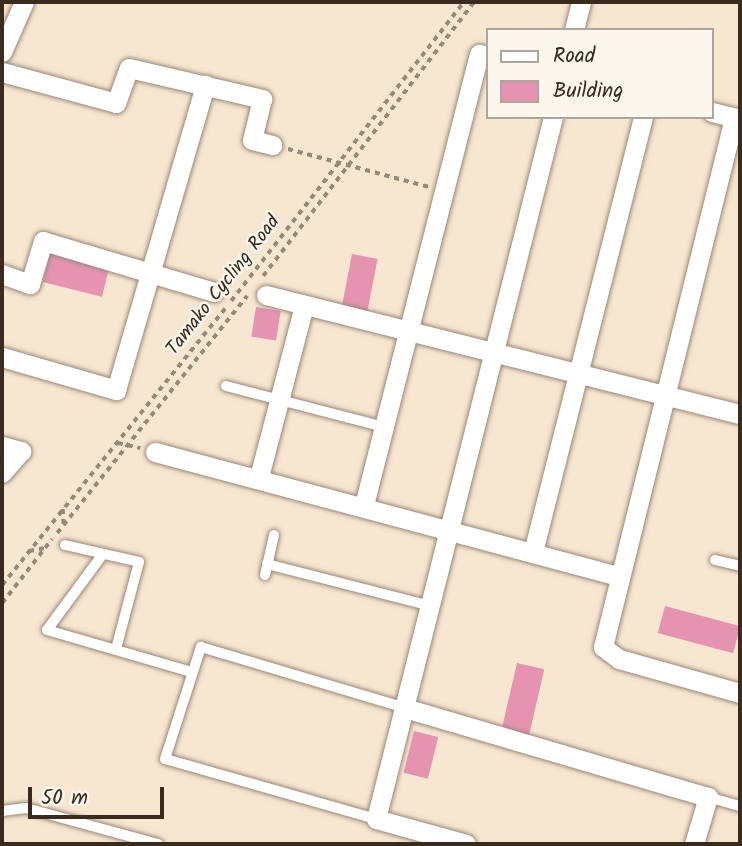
<!DOCTYPE html>
<style>
body{margin:0}
#map{position:relative;width:742px;height:846px;overflow:hidden;background:#f7e6d0;font-family:Kalam,sans-serif}
div>[style]{position:absolute}
[style*='--x']{left:calc(var(--x)*1px);top:calc(var(--y)*1px);width:calc(var(--w)*1px);rotate:calc(var(--a)*1deg)}
.building>*{inset:0;background:#e693b2;transform-origin:0 0}
.path>*{height:3.5px;margin-top:-1.75px;transform-origin:0;background:repeating-linear-gradient(90deg,#987 0 5px,transparent 0 10px)}
.roads{filter:drop-shadow(0 0 2px #987) drop-shadow(0 0 2px #987)}
.lane>*{height:10px;margin:-5px;padding:0 5px;transform-origin:5px;border-radius:5px;background:#fff}
.street>*{height:19px;margin:-9.5px;padding:0 9.5px;transform-origin:9.5px;border-radius:9.5px;background:#fff}
span{translate:-50% -50%;white-space:nowrap;text-align:center;line-height:1.15;-webkit-text-stroke:5px #fbf7ec;paint-order:stroke}
.street-label{font-size:19px;color:#3b2a1e}
.frame{position:absolute;inset:0;border:4px solid #3b2a1e;pointer-events:none}
.legend{position:absolute;left:486px;top:28px;width:228px;height:91px;box-sizing:border-box;background:#fbf7ec;border:2px solid #aea59a;margin:0;padding:9px 12px;list-style:none;font-size:21px;color:#3b2a1e}
.legend li{display:flex;align-items:center;gap:14px;height:35px}
.legend b{width:35px;border:2px solid #aea59a}
.scale{position:absolute;left:28px;top:787px;width:136px;height:32px;box-sizing:border-box;border:4px solid #3b2a1e;border-top:0;padding-left:9px;font-size:21px;line-height:24px;white-space:nowrap;color:#3b2a1e;-webkit-text-stroke:5px #fbf7ec;paint-order:stroke}
</style>
<div id="map">
<div class="building">
<div style="left:50px;top:253px;width:61px;height:30px;rotate:14deg"></div>
<div style="left:352px;top:254px;width:26px;height:55px;rotate:11deg"></div>
<div style="left:256px;top:307px;width:25px;height:30px;rotate:9deg"></div>
<div style="left:665px;top:606px;width:78px;height:28px;rotate:15deg"></div>
<div style="left:517px;top:663px;width:28px;height:72px;rotate:13deg"></div>
<div style="left:414px;top:731px;width:25px;height:43px;rotate:14deg"></div>
</div>
<div class="path">
<div style="--x:288;--y:149;--w:146;--a:15.1"></div>
<div style="--x:263;--y:276;--w:346;--a:-52.4"></div>
<div style="--x:231;--y:301;--w:379;--a:-52.1"></div>
<div style="--x:118;--y:443;--w:23;--a:13"></div>
<div style="--x:63;--y:509;--w:17;--a:87"></div>
<div style="--x:57;--y:533;--w:304;--a:-51.3"></div>
<div style="--x:29;--y:551;--w:16;--a:-11"></div>
<div style="--x:2;--y:585;--w:357;--a:-51.1"></div>
<div style="--x:2;--y:603;--w:81;--a:-52"></div>
</div>
<div class="roads">
<div class="lane">
<div style="--x:226;--y:386;--w:163;--a:14.5"></div>
<div style="--x:65;--y:545;--w:76;--a:12.9"></div>
<div style="--x:139;--y:562;--w:90;--a:104.8"></div>
<div style="--x:103;--y:554;--w:94;--a:126.4"></div>
<div style="--x:47;--y:630;--w:151;--a:16.2"></div>
<div style="--x:715;--y:560;--w:26;--a:13"></div>
<div style="--x:267;--y:564;--w:168;--a:14.4"></div>
<div style="--x:265;--y:575;--w:41;--a:-77.3"></div>
<div style="--x:708;--y:797;--w:33;--a:16"></div>
<div style="--x:2;--y:811;--w:24;--a:-7"></div>
<div style="--x:26;--y:808;--w:137;--a:15.3"></div>
<div style="--x:376;--y:819;--w:219;--a:-164.1"></div>
<div style="--x:165;--y:759;--w:118;--a:-72.2"></div>
<div style="--x:201;--y:647;--w:213;--a:16.6"></div>
</div>
<div class="street">
<div style="--x:574;--y:30;--w:29;--a:-76"></div>
<div style="--x:2;--y:52;--w:55;--a:-66.3"></div>
<div style="--x:2;--y:72;--w:118;--a:15.2"></div>
<div style="--x:116;--y:103;--w:37;--a:-70"></div>
<div style="--x:129;--y:68;--w:137;--a:13.1"></div>
<div style="--x:262;--y:99;--w:42;--a:103.7"></div>
<div style="--x:252;--y:140;--w:21;--a:14"></div>
<div style="--x:712;--y:112;--w:29;--a:14"></div>
<div style="--x:734;--y:118;--w:545;--a:103.91"></div>
<div style="--x:603;--y:647;--w:20;--a:37"></div>
<div style="--x:619;--y:659;--w:126;--a:15.7"></div>
<div style="--x:2;--y:274;--w:30;--a:20"></div>
<div style="--x:30;--y:284;--w:45;--a:-73.2"></div>
<div style="--x:43;--y:241;--w:178;--a:16.6"></div>
<div style="--x:266;--y:295;--w:489;--a:14.1"></div>
<div style="--x:2;--y:357;--w:119;--a:16.1"></div>
<div style="--x:116;--y:390;--w:318;--a:-73.7"></div>
<div style="--x:2;--y:446;--w:20;--a:15"></div>
<div style="--x:21;--y:451;--w:29;--a:131"></div>
<div style="--x:155;--y:452;--w:479;--a:15"></div>
<div style="--x:259;--y:477;--w:178;--a:-75.3"></div>
<div style="--x:364;--y:505;--w:465;--a:-75.7"></div>
<div style="--x:479;--y:54;--w:9;--a:13"></div>
<div style="--x:533;--y:552;--w:449;--a:-75.8"></div>
<div style="--x:405;--y:708;--w:316;--a:16.4"></div>
<div style="--x:708;--y:797;--w:49;--a:106.6"></div>
<div style="--x:466;--y:844;--w:93;--a:-164.5"></div>
<div style="--x:376;--y:819;--w:724;--a:-75.85"></div>
</div>
</div>
<div class="street-label">
<span style="left:224px;top:286px;rotate:-52deg">Tamako Cycling Road</span>
</div>
<div class="frame"></div>
<ul class="legend">
<li><b style="height:9px;background:#fff"></b>Road</li>
<li><b style="height:19px;background:#e693b2"></b>Building</li>
</ul>
<div class="scale">50 m</div>
</div>
